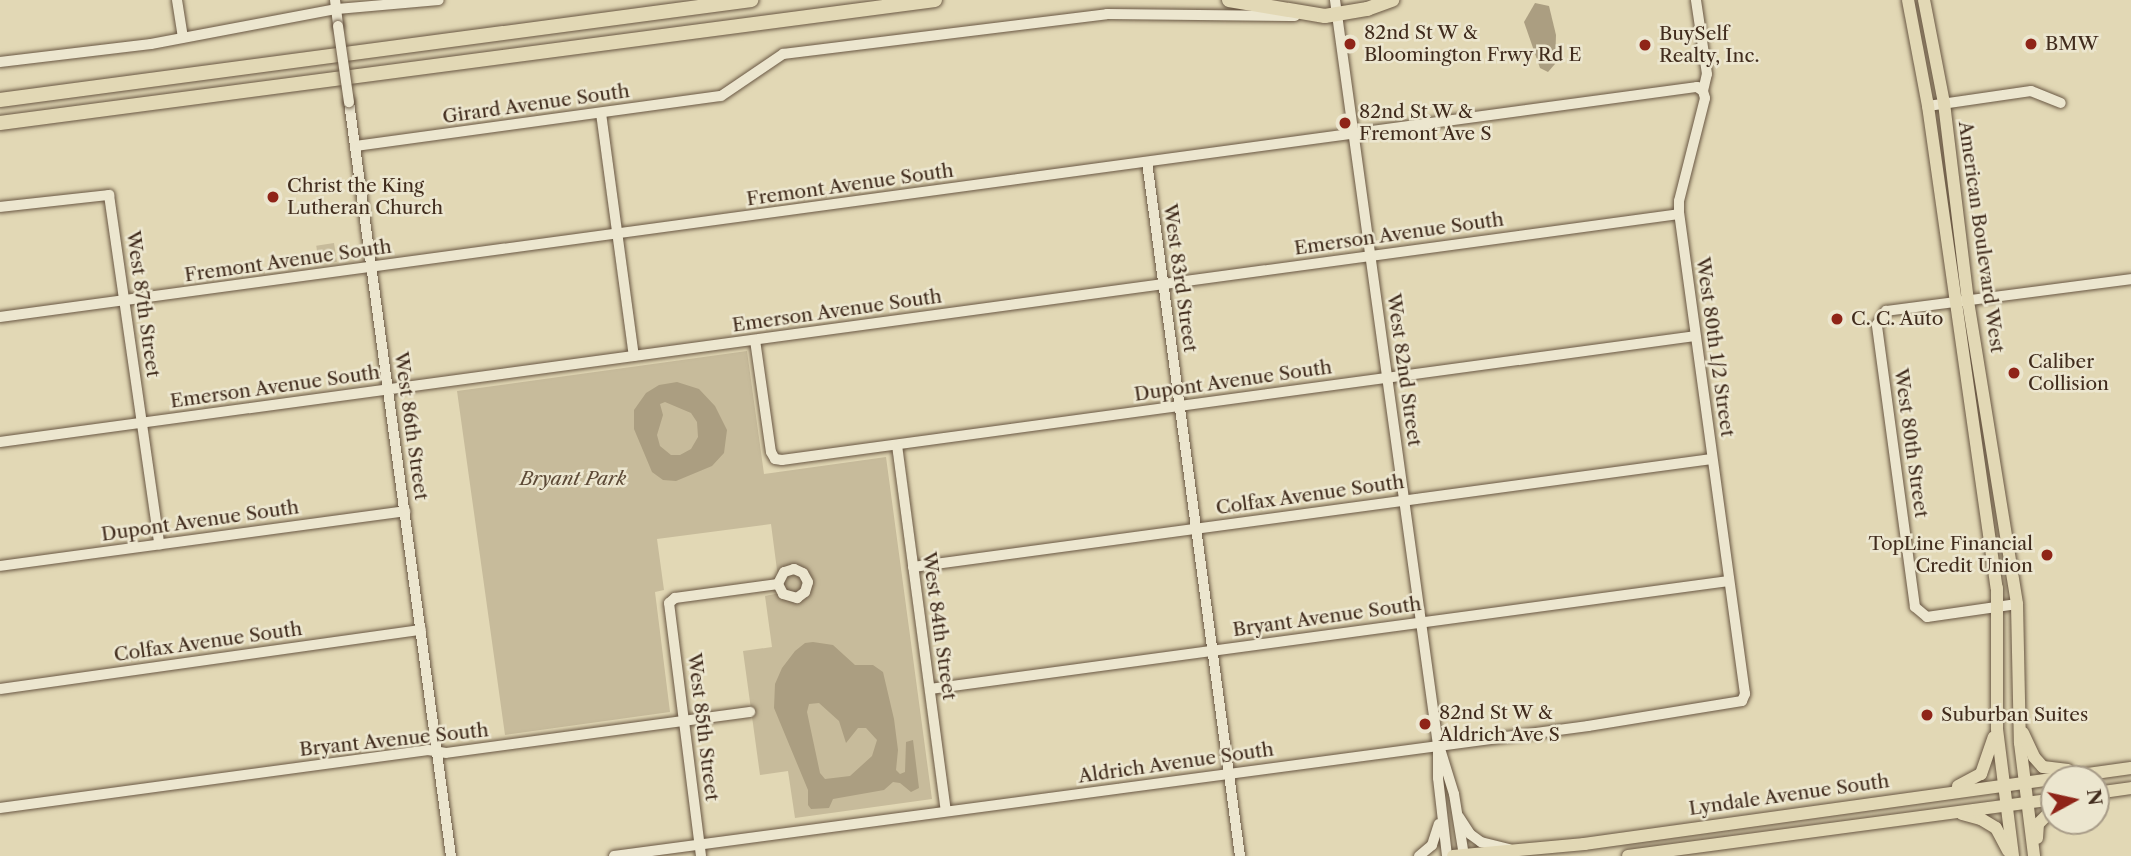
<!DOCTYPE html>
<style>
body{margin:0}
#map{position:relative;width:2131px;height:856px;overflow:hidden;background:#e2d8b5;font-family:"Libre Caslon Text",serif}
div>[style]{position:absolute}
[style*='--x']{left:calc(var(--x)*1px);top:calc(var(--y)*1px);width:calc(var(--w)*1px);rotate:calc(var(--a)*1deg)}
.green>*{inset:0;background:#c7bb9b;transform-origin:0 0}
.water>*{inset:0;background:#ab9e81}
.roads{filter:drop-shadow(0 0 2px #695743) drop-shadow(0 0 2px #695743)}
.minor>*{height:10px;margin:-5px;padding:0 5px;transform-origin:5px;border-radius:5px;background:#ece6cf}
.major>*{height:12px;margin:-6px;padding:0 6px;transform-origin:6px;border-radius:6px;background:#e2d8b5}
.highway>*{height:14px;margin:-7px;padding:0 7px;transform-origin:7px;border-radius:7px;background:#e2d8b5}
.bridges{filter:drop-shadow(0 0 2px #695743) drop-shadow(0 0 2px #695743)}
.minor-bridge>*{height:10px;margin:-5px;padding:0 5px;transform-origin:5px;border-radius:5px;background:#ece6cf}
.dots>*{width:19px;height:19px;translate:-50% -50%;box-sizing:border-box;border:4px solid #ece6cf;border-radius:50%}
span{translate:-50% -50%;white-space:nowrap;text-align:center;line-height:1.15;-webkit-text-stroke:5px #ece6cf;paint-order:stroke}
.poi-label{font-size:19px;color:#412c1d}
.left{translate:0 -50%;text-align:left}
.right{translate:-100% -50%;text-align:right}
.street-label{font-size:19px;color:#412c1d}
.park-label{font-size:19px;color:#5c4936;font-style:italic}
.north{position:absolute;left:2040px;top:765px;width:70px;height:70px;box-sizing:border-box;background:#ece6cf;border:2px solid #a89c88;border-radius:50%;rotate:82deg;font-size:19px;font-weight:700;line-height:28px;text-align:center;color:#412c1d}
.north::after{content:'';display:block;margin:auto;width:24px;height:32px;background:#8f2418;clip-path:polygon(50% 0,100% 100%,50% 72%,0 100%)}
</style>
<div id="map">
<div class="green">
<div style="left:334px;top:243px;width:19px;height:18px;rotate:81deg"></div>
<div style="clip-path:polygon(747px 351px,764px 474px,886px 457px,932px 799px,795px 818px,788px 771px,760px 775px,743px 651px,772px 647px,765px 596px,780px 593px,771px 524px,657px 539px,664px 590px,655px 592px,670px 712px,505px 735px,457px 391px)"></div>
</div>
<div class="water">
<div style="clip-path:polygon(1535px 3px,1549px 6px,1556px 35px,1555px 64px,1548px 72px,1540px 68px,1524px 22px)"></div>
<div style="clip-path:polygon(evenodd,677px 382px,699px 389px,715px 406px,727px 430px,724px 453px,712px 466px,676px 481px,663px 480px,652px 472px,634px 429px,634px 410px,646px 393px,659px 385px,677px 382px,665px 402px,691px 413px,697px 422px,698px 437px,691px 449px,680px 455px,671px 455px,660px 446px,657px 435px,663px 415px,660px 404px,665px 402px)"></div>
<div style="clip-path:polygon(evenodd,813px 642px,833px 645px,855px 665px,873px 665px,883px 672px,894px 719px,898px 750px,896px 770px,900px 774px,905px 772px,906px 742px,913px 740px,919px 788px,911px 792px,900px 783px,893px 782px,884px 790px,833px 799px,829px 808px,811px 809px,808px 805px,808px 790px,774px 708px,775px 684px,782px 668px,795px 651px,805px 643px,813px 642px,819px 703px,839px 721px,846px 743px,858px 728px,866px 728px,877px 740px,872px 756px,850px 776px,825px 779px,820px 773px,807px 712px,809px 704px,819px 703px)"></div>
</div>
<div class="roads">
<div class="minor">
<div style="--x:177;--y:0;--w:38;--a:81"></div>
<div style="--x:335;--y:0;--w:26;--a:83"></div>
<div style="--x:1335;--y:0;--w:752;--a:82.13"></div>
<div style="--x:1438;--y:745;--w:33;--a:90"></div>
<div style="--x:1438;--y:778;--w:79;--a:83.4"></div>
<div style="--x:0;--y:62;--w:152;--a:-6.8"></div>
<div style="--x:151;--y:44;--w:189;--a:-10.7"></div>
<div style="--x:337;--y:9;--w:102;--a:-5"></div>
<div style="--x:349;--y:102;--w:761;--a:82.3"></div>
<div style="--x:1928;--y:106;--w:104;--a:-8.3"></div>
<div style="--x:2031;--y:91;--w:32;--a:22"></div>
<div style="--x:601;--y:113;--w:245;--a:82.3"></div>
<div style="--x:355;--y:146;--w:369;--a:-7.8"></div>
<div style="--x:721;--y:96;--w:75;--a:-34.1"></div>
<div style="--x:783;--y:54;--w:326;--a:-7"></div>
<div style="--x:1107;--y:14;--w:188;--a:0.6"></div>
<div style="--x:1147;--y:162;--w:700;--a:82.37"></div>
<div style="--x:0;--y:207;--w:110;--a:-6.3"></div>
<div style="--x:109;--y:195;--w:353;--a:81.8"></div>
<div style="--x:0;--y:317;--w:1713;--a:-7.72"></div>
<div style="--x:1697;--y:87;--w:7;--a:34"></div>
<div style="--x:755;--y:340;--w:113;--a:81.9"></div>
<div style="--x:771;--y:452;--w:8;--a:60"></div>
<div style="--x:775;--y:459;--w:7;--a:8"></div>
<div style="--x:782;--y:460;--w:921;--a:-7.73"></div>
<div style="--x:0;--y:442;--w:1694;--a:-7.73"></div>
<div style="--x:897;--y:445;--w:369;--a:82.4"></div>
<div style="--x:0;--y:566;--w:409;--a:-7.7"></div>
<div style="--x:913;--y:567;--w:806;--a:-7.7"></div>
<div style="--x:2017;--y:604;--w:91;--a:171.8"></div>
<div style="--x:1927;--y:617;--w:16;--a:-140"></div>
<div style="--x:1915;--y:607;--w:285;--a:-97.7"></div>
<div style="--x:1877;--y:325;--w:17;--a:-57"></div>
<div style="--x:1886;--y:311;--w:247;--a:-7.4"></div>
<div style="--x:0;--y:689;--w:425;--a:-8"></div>
<div style="--x:930;--y:689;--w:806;--a:-7.7"></div>
<div style="--x:1441;--y:752;--w:44;--a:72.8"></div>
<div style="--x:1454;--y:794;--w:63;--a:80.8"></div>
<div style="--x:0;--y:808;--w:432;--a:-7.7"></div>
<div style="--x:428;--y:750;--w:18;--a:9"></div>
<div style="--x:446;--y:753;--w:307;--a:-7.7"></div>
<div style="--x:1459;--y:817;--w:20;--a:57"></div>
<div style="--x:1470;--y:834;--w:14;--a:36"></div>
<div style="--x:1481;--y:842;--w:29;--a:14"></div>
<div style="--x:614;--y:856;--w:983;--a:-7.6"></div>
<div style="--x:1588;--y:726;--w:156;--a:-9.2"></div>
<div style="--x:1742;--y:701;--w:8;--a:-67"></div>
<div style="--x:1745;--y:694;--w:485;--a:-97.8"></div>
<div style="--x:1679;--y:214;--w:13;--a:-90"></div>
<div style="--x:1679;--y:201;--w:106;--a:-75.8"></div>
<div style="--x:1705;--y:98;--w:7;--a:-106"></div>
<div style="--x:1703;--y:91;--w:17;--a:-77"></div>
<div style="--x:1707;--y:74;--w:75;--a:-98.5"></div>
<div style="--x:701;--y:856;--w:255;--a:-97.2"></div>
<div style="--x:669;--y:603;--w:8;--a:-40"></div>
<div style="--x:675;--y:598;--w:104;--a:-7.7"></div>
<div style="--x:778;--y:584;--w:11;--a:63"></div>
<div style="--x:783;--y:594;--w:15;--a:16"></div>
<div style="--x:797;--y:598;--w:10;--a:-37"></div>
<div style="--x:805;--y:592;--w:10;--a:-73"></div>
<div style="--x:808;--y:582;--w:10;--a:-119"></div>
<div style="--x:803;--y:573;--w:10;--a:-156"></div>
<div style="--x:794;--y:569;--w:10;--a:163"></div>
<div style="--x:784;--y:572;--w:13;--a:117"></div>
<div style="--x:1419;--y:856;--w:17;--a:-40"></div>
<div style="--x:1432;--y:845;--w:22;--a:-72"></div>
</div>
<div class="major">
<div style="--x:1908;--y:0;--w:108;--a:79.3"></div>
<div style="--x:1928;--y:106;--w:487;--a:81.9"></div>
<div style="--x:1997;--y:588;--w:141;--a:90"></div>
<div style="--x:1997;--y:729;--w:128;--a:82.8"></div>
<div style="--x:1924;--y:0;--w:105;--a:79"></div>
<div style="--x:1944;--y:103;--w:199;--a:83.1"></div>
<div style="--x:1968;--y:301;--w:307;--a:80.8"></div>
<div style="--x:2017;--y:604;--w:139;--a:88.8"></div>
<div style="--x:2020;--y:743;--w:114;--a:82.9"></div>
<div style="--x:2023;--y:733;--w:26;--a:65"></div>
<div style="--x:2034;--y:757;--w:13;--a:48"></div>
<div style="--x:2043;--y:767;--w:25;--a:7"></div>
<div style="--x:1958;--y:786;--w:26;--a:-28"></div>
<div style="--x:1981;--y:774;--w:39;--a:-71"></div>
<div style="--x:2096;--y:793;--w:35;--a:-8"></div>
<div style="--x:1962;--y:814;--w:20;--a:15"></div>
<div style="--x:1981;--y:819;--w:17;--a:31"></div>
<div style="--x:1996;--y:828;--w:26;--a:62"></div>
<div style="--x:2037;--y:838;--w:14;--a:-86"></div>
<div style="--x:2038;--y:824;--w:23;--a:-45"></div>
<div style="--x:1453;--y:856;--w:132;--a:-5.2"></div>
<div style="--x:1584;--y:844;--w:552;--a:-7.91"></div>
<div style="--x:1628;--y:856;--w:430;--a:-7.6"></div>
</div>
<div class="highway">
<div style="--x:1229;--y:0;--w:97;--a:9.5"></div>
<div style="--x:1325;--y:16;--w:43;--a:-9.5"></div>
<div style="--x:1367;--y:9;--w:27;--a:-20"></div>
<div style="--x:0;--y:100;--w:758;--a:-7.58"></div>
<div style="--x:0;--y:123;--w:943;--a:-7.49"></div>
</div>
</div>
<div class="bridges">
<div class="minor-bridge">
<div style="--x:338;--y:26;--w:77;--a:81.8"></div>
</div>
</div>
<div class="dots">
<div style="left:1350px;top:44px;background:#8f2418"></div>
<div style="left:2031px;top:44px;background:#8f2418"></div>
<div style="left:1645px;top:45px;background:#8f2418"></div>
<div style="left:1345px;top:123px;background:#8f2418"></div>
<div style="left:273px;top:197px;background:#8f2418"></div>
<div style="left:1837px;top:319px;background:#8f2418"></div>
<div style="left:2014px;top:373px;background:#8f2418"></div>
<div style="left:2047px;top:555px;background:#8f2418"></div>
<div style="left:1927px;top:715px;background:#8f2418"></div>
<div style="left:1425px;top:724px;background:#8f2418"></div>
</div>
<div class="poi-label">
<span class="left" style="left:1364px;top:44px">82nd St W &amp;<br>Bloomington Frwy Rd E</span>
<span class="left" style="left:1659px;top:45px">BuySelf<br>Realty, Inc.</span>
<span class="left" style="left:2045px;top:44px">BMW</span>
<span class="left" style="left:1359px;top:123px">82nd St W &amp;<br>Fremont Ave S</span>
<span class="left" style="left:287px;top:197px">Christ the King<br>Lutheran Church</span>
<span class="left" style="left:1851px;top:319px">C. C. Auto</span>
<span class="left" style="left:2028px;top:373px">Caliber<br>Collision</span>
<span class="right" style="left:2033px;top:555px">TopLine Financial<br>Credit Union</span>
<span class="left" style="left:1439px;top:724px">82nd St W &amp;<br>Aldrich Ave S</span>
<span class="left" style="left:1941px;top:715px">Suburban Suites</span>
</div>
<div class="street-label">
<span style="left:536px;top:104px;rotate:-8deg">Girard Avenue South</span>
<span style="left:850px;top:185px;rotate:-8deg">Fremont Avenue South</span>
<span style="left:1399px;top:234px;rotate:-8deg">Emerson Avenue South</span>
<span style="left:1981px;top:237px;rotate:82deg">American Boulevard West</span>
<span style="left:288px;top:261px;rotate:-8deg">Fremont Avenue South</span>
<span style="left:1180px;top:278px;rotate:82deg">West 83rd Street</span>
<span style="left:143px;top:304px;rotate:82deg">West 87th Street</span>
<span style="left:837px;top:311px;rotate:-8deg">Emerson Avenue South</span>
<span style="left:1715px;top:347px;rotate:82deg">West 80th 1/2 Street</span>
<span style="left:1404px;top:370px;rotate:82deg">West 82nd Street</span>
<span style="left:1233px;top:381px;rotate:-8deg">Dupont Avenue South</span>
<span style="left:275px;top:387px;rotate:-8deg">Emerson Avenue South</span>
<span style="left:411px;top:426px;rotate:82deg">West 86th Street</span>
<span style="left:1911px;top:443px;rotate:82deg">West 80th Street</span>
<span style="left:1310px;top:495px;rotate:-8deg">Colfax Avenue South</span>
<span style="left:200px;top:521px;rotate:-8deg">Dupont Avenue South</span>
<span style="left:1327px;top:617px;rotate:-8deg">Bryant Avenue South</span>
<span style="left:939px;top:626px;rotate:82deg">West 84th Street</span>
<span style="left:208px;top:642px;rotate:-8deg">Colfax Avenue South</span>
<span style="left:703px;top:727px;rotate:83deg">West 85th Street</span>
<span style="left:394px;top:740px;rotate:-6deg">Bryant Avenue South</span>
<span style="left:1176px;top:763px;rotate:-8deg">Aldrich Avenue South</span>
<span style="left:1789px;top:795px;rotate:-8deg">Lyndale Avenue South</span>
</div>
<div class="park-label">
<span style="left:573px;top:479px">Bryant Park</span>
</div>
<div class="north">N</div>
</div>
